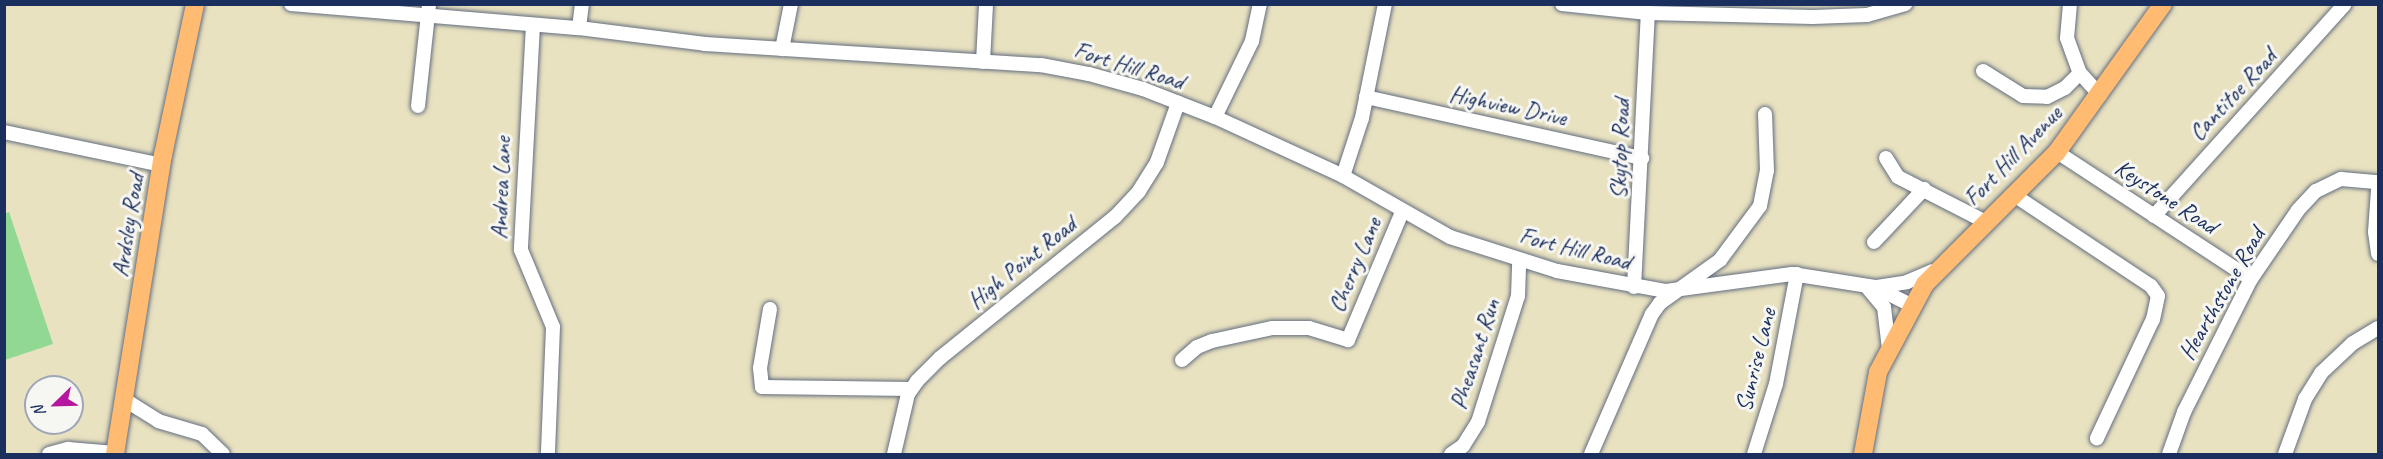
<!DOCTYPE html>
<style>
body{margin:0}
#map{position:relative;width:2383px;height:459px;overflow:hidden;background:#e9e2c0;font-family:Caveat,sans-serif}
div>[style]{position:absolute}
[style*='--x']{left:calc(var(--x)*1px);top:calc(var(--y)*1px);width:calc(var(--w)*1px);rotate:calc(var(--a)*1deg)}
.green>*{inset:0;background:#91d892}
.roads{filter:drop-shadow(0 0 2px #636e80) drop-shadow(0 0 2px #636e80)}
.minor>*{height:14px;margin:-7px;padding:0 7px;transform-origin:7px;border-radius:7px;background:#fff}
.major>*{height:18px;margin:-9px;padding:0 9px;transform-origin:9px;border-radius:9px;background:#ffbb71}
span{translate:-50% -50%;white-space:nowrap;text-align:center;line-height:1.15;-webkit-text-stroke:6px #f6f6f2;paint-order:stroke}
.street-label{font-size:24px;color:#1b2f5e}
.frame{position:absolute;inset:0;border:6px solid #1b2f5e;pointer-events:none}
.north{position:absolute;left:24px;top:375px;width:60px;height:60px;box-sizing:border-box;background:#f6f6f2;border:2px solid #9ea6b7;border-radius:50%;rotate:247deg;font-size:16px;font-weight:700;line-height:24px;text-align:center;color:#1b2f5e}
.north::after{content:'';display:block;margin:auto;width:21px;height:27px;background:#b5179e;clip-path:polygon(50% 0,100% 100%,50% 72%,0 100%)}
</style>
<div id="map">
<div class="green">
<div style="clip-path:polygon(9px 212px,53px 344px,5px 360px,4px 214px)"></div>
</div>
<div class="roads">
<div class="minor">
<div style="--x:291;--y:4;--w:289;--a:4.8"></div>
<div style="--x:579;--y:28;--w:127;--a:7.2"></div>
<div style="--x:705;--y:44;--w:337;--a:3.6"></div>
<div style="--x:1041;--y:65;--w:49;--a:10.6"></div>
<div style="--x:1089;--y:74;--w:56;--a:15.5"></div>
<div style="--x:1143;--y:89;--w:77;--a:21.3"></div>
<div style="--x:1215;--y:117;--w:141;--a:24.7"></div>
<div style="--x:1343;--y:176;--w:123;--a:29.7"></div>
<div style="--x:1450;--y:237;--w:112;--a:17.6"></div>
<div style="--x:1557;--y:271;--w:111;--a:10.4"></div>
<div style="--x:1666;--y:291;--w:127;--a:-7.7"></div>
<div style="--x:1792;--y:274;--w:84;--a:8.9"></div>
<div style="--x:1875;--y:287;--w:40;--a:26.6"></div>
<div style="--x:1562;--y:4;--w:86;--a:6"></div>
<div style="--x:1648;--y:13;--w:165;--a:1.4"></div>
<div style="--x:1813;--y:17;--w:54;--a:-2.1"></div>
<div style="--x:1867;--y:15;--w:40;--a:-16"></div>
<div style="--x:2070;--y:4;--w:34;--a:95"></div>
<div style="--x:2067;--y:38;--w:37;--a:70"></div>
<div style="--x:2080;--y:73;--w:30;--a:48"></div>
<div style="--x:533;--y:25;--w:225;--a:93.1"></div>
<div style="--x:521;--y:250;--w:83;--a:67.4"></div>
<div style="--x:553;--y:327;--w:127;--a:92.3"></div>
<div style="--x:579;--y:28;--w:24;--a:-83"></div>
<div style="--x:782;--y:49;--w:46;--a:-78.7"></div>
<div style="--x:983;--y:62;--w:58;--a:-87"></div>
<div style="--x:1983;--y:71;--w:47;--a:32"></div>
<div style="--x:2023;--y:96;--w:24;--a:2"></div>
<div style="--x:2047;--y:97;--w:20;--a:-27"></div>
<div style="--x:2065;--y:88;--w:21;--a:-45"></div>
<div style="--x:1366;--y:97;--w:283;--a:12.5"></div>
<div style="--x:418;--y:106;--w:103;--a:-83.8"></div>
<div style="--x:1215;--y:117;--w:85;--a:-64"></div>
<div style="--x:1252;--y:41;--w:38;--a:-78"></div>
<div style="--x:4;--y:132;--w:161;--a:11.8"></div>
<div style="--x:2057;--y:152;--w:232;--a:33.2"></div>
<div style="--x:1886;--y:158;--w:22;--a:58"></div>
<div style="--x:1898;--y:177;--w:97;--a:27.1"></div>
<div style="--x:1343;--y:176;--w:61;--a:-71.9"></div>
<div style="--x:1362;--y:118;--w:116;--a:-78.6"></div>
<div style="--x:2378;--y:190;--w:42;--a:94.1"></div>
<div style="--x:2375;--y:232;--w:22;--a:82"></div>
<div style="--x:2014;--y:195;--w:164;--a:33.6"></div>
<div style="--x:2151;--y:286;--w:12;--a:55"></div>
<div style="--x:2158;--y:296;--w:24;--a:102"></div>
<div style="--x:2153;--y:319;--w:132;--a:115.2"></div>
<div style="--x:2154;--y:216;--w:285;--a:-48"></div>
<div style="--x:1874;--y:242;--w:73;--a:-46.7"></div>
<div style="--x:1634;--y:287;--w:274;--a:-87.1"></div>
<div style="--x:1867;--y:287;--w:26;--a:50"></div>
<div style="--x:1884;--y:307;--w:42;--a:83.2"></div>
<div style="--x:1877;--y:287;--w:30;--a:-9"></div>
<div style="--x:1907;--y:282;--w:28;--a:-23"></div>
<div style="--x:770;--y:309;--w:60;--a:99.6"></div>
<div style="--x:760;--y:368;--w:19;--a:84"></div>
<div style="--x:762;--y:387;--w:149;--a:0.8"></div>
<div style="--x:1182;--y:360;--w:20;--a:-41"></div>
<div style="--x:1197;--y:347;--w:16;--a:-22"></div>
<div style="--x:1212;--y:341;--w:61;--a:-12.2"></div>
<div style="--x:1272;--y:328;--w:37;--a:0"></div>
<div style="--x:1309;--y:328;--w:41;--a:17.1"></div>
<div style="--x:1348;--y:340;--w:139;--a:-67.1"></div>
<div style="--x:125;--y:400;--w:39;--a:32"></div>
<div style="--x:158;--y:421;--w:46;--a:16.5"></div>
<div style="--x:202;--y:434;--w:29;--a:44"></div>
<div style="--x:49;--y:454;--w:20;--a:-15"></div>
<div style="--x:68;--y:449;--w:47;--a:4.9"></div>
<div style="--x:894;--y:454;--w:62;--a:-76.9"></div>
<div style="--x:908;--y:394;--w:16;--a:-55"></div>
<div style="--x:917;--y:381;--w:33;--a:-45"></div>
<div style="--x:940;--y:358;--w:225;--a:-38.9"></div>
<div style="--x:1115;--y:217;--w:35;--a:-47"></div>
<div style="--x:1139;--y:191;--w:34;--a:-58"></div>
<div style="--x:1157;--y:162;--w:63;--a:-70.4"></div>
<div style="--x:1451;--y:454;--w:14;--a:-34"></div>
<div style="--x:1463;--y:446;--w:28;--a:-58"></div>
<div style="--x:1478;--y:422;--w:132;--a:-72.4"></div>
<div style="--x:1518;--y:296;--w:36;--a:-88"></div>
<div style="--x:1591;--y:454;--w:153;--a:-66.5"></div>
<div style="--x:1652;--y:314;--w:14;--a:-54"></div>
<div style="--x:1660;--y:303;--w:74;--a:-35.6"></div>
<div style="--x:1720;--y:260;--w:67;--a:-53.5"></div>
<div style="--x:1760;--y:206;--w:36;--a:-79"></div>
<div style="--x:1767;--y:171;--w:57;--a:-92"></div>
<div style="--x:1754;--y:454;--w:73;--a:-72.6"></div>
<div style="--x:1776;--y:384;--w:112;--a:-79.2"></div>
<div style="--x:2169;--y:454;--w:45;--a:-70.3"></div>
<div style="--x:2184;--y:412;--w:149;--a:-63.3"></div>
<div style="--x:2251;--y:279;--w:83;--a:-55.7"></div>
<div style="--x:2298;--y:210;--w:26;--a:-47"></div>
<div style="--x:2316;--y:191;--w:28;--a:-26"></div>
<div style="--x:2341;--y:179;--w:37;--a:5"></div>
<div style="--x:2285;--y:454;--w:59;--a:-70"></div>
<div style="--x:2305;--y:399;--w:31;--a:-58"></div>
<div style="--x:2321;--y:373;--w:44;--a:-43.2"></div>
<div style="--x:2353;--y:343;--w:29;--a:-31"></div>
</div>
<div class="major">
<div style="--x:115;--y:454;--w:303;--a:-80.9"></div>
<div style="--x:163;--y:155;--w:154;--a:-78"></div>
<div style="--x:1863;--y:454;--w:83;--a:-79.6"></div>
<div style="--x:1878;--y:372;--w:100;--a:-61.9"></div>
<div style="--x:1925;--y:284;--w:187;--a:-45"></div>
<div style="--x:2057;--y:152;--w:182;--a:-54.4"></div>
</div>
</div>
<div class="street-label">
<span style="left:1129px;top:66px;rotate:17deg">Fort Hill Road</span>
<span style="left:2233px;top:95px;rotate:-47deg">Cantitoe Road</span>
<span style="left:1508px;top:106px;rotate:12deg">Highview Drive</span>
<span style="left:1620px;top:149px;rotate:-88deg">Skytop Road</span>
<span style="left:2013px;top:156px;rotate:-46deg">Fort Hill Avenue</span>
<span style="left:501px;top:188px;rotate:-88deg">Andrea Lane</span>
<span style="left:2166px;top:197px;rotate:33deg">Keystone Road</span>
<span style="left:128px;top:225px;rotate:-81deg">Ardsley Road</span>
<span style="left:1575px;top:249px;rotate:14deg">Fort Hill Road</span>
<span style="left:1022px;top:263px;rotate:-39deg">High Point Road</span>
<span style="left:1355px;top:265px;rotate:-67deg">Cherry Lane</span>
<span style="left:2222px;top:294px;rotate:-60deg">Hearthstone Road</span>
<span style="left:1475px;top:354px;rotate:-72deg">Pheasant Run</span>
<span style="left:1756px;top:360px;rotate:-76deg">Sunrise Lane</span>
</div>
<div class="frame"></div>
<div class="north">N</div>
</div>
